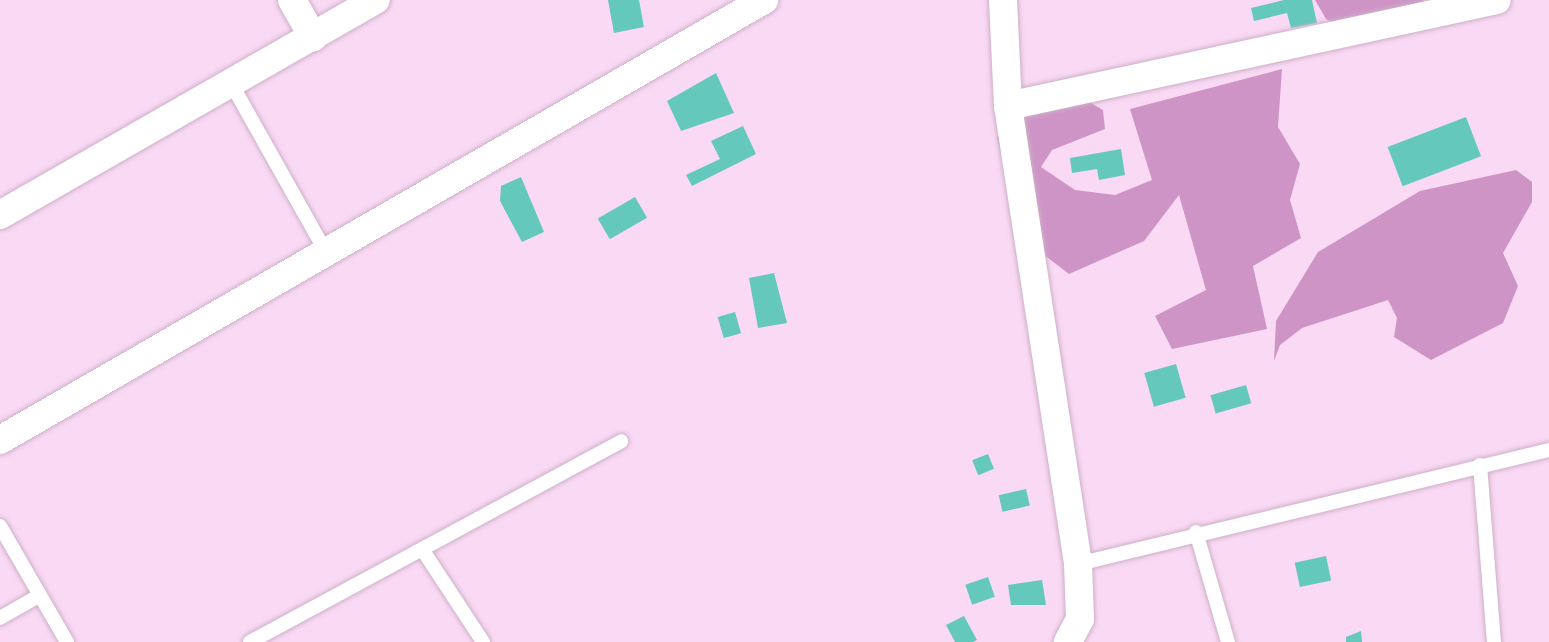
<!DOCTYPE html>
<style>
body{margin:0}
#map{position:relative;width:1549px;height:642px;overflow:hidden;background:#f9d9f3;font-family:Barlow,sans-serif}
div>[style]{position:absolute}
[style*='--x']{left:calc(var(--x)*1px);top:calc(var(--y)*1px);width:calc(var(--w)*1px);rotate:calc(var(--a)*1deg)}
.forest>*{inset:0;background:#ce94c6}
.building>*{inset:0;background:#65c8bd;transform-origin:0 0}
.roads{filter:drop-shadow(0 0 2px #ceafc9) drop-shadow(0 0 2px #ceafc9)}
.service>*{height:14px;margin:-7px;padding:0 7px;transform-origin:7px;border-radius:7px;background:#fff}
.minor>*{height:28px;margin:-14px;padding:0 14px;transform-origin:14px;border-radius:14px;background:#fff}
span{translate:-50% -50%;white-space:nowrap;text-align:center;line-height:1.15;-webkit-text-stroke:6px #fff;paint-order:stroke}
</style>
<div id="map">
<div class="forest">
<div style="clip-path:polygon(1315px 0,1423px 0,1426px 6px,1418px 26px,1402px 35px,1361px 37px,1326px 19px)"></div>
<div style="clip-path:polygon(1282px 69px,1278px 127px,1300px 164px,1290px 200px,1301px 238px,1253px 266px,1267px 329px,1172px 349px,1155px 316px,1206px 290px,1179px 195px,1144px 241px,1069px 274px,1021px 237px,997px 137px,1028px 114px,1086px 100px,1103px 110px,1105px 129px,1052px 150px,1041px 167px,1075px 190px,1115px 195px,1152px 180px,1130px 109px)"></div>
<div style="clip-path:polygon(1516px 170px,1532px 182px,1532px 202px,1503px 253px,1518px 286px,1503px 323px,1431px 360px,1394px 337px,1397px 318px,1388px 300px,1302px 328px,1280px 345px,1274px 361px,1276px 321px,1318px 252px,1420px 191px)"></div>
</div>
<div class="building">
<div style="clip-path:polygon(608px 0,639px 0,644px 27px,614px 33px)"></div>
<div style="clip-path:polygon(1284px 0,1312px 0,1317px 23px,1291px 28px,1287px 13px,1254px 21px,1251px 8px)"></div>
<div style="clip-path:polygon(716px 73px,734px 113px,681px 131px,667px 101px)"></div>
<div style="left:1466px;top:117px;width:42px;height:84px;rotate:69deg"></div>
<div style="clip-path:polygon(743px 126px,756px 154px,692px 186px,686px 175px,720px 159px,711px 141px)"></div>
<div style="clip-path:polygon(1121px 149px,1125px 175px,1099px 180px,1097px 169px,1072px 173px,1070px 158px)"></div>
<div style="clip-path:polygon(521px 177px,544px 232px,522px 242px,500px 201px,501px 186px)"></div>
<div style="left:635px;top:197px;width:24px;height:43px;rotate:60deg"></div>
<div style="clip-path:polygon(774px 273px,787px 323px,758px 328px,749px 278px)"></div>
<div style="left:735px;top:312px;width:22px;height:18px;rotate:74deg"></div>
<div style="left:1176px;top:364px;width:35px;height:33px;rotate:74deg"></div>
<div style="left:1246px;top:385px;width:19px;height:37px;rotate:74deg"></div>
<div style="left:988px;top:454px;width:16px;height:17px;rotate:68deg"></div>
<div style="left:1026px;top:489px;width:17px;height:28px;rotate:77deg"></div>
<div style="left:1326px;top:556px;width:25px;height:32px;rotate:78deg"></div>
<div style="left:988px;top:577px;width:21px;height:24px;rotate:71deg"></div>
<div style="clip-path:polygon(1042px 580px,1046px 605px,1011px 605px,1008px 585px)"></div>
<div style="clip-path:polygon(964px 616px,977px 640px,973px 642px,955px 642px,946px 625px)"></div>
<div style="clip-path:polygon(1361px 631px,1362px 642px,1346px 642px,1346px 637px)"></div>
</div>
<div class="roads">
<div class="service">
<div style="--x:231;--y:83;--w:194;--a:60.7"></div>
<div style="--x:1480;--y:465;--w:178;--a:85.5"></div>
<div style="--x:0;--y:526;--w:134;--a:60"></div>
<div style="--x:1196;--y:532;--w:115;--a:73.8"></div>
<div style="--x:422;--y:549;--w:111;--a:56.7"></div>
<div style="--x:1078;--y:564;--w:485;--a:-13.6"></div>
<div style="--x:0;--y:618;--w:46;--a:-29.9"></div>
<div style="--x:250;--y:642;--w:422;--a:-28.4"></div>
</div>
<div class="minor">
<div style="--x:292;--y:0;--w:43;--a:60.4"></div>
<div style="--x:1003;--y:0;--w:106;--a:87.3"></div>
<div style="--x:1008;--y:106;--w:500;--a:-12.23"></div>
<div style="--x:1008;--y:106;--w:463;--a:81.3"></div>
<div style="--x:1078;--y:564;--w:55;--a:87.9"></div>
<div style="--x:1080;--y:619;--w:26;--a:118"></div>
<div style="--x:0;--y:215;--w:433;--a:-29.8"></div>
<div style="--x:0;--y:440;--w:882;--a:-29.94"></div>
</div>
</div>
</div>
